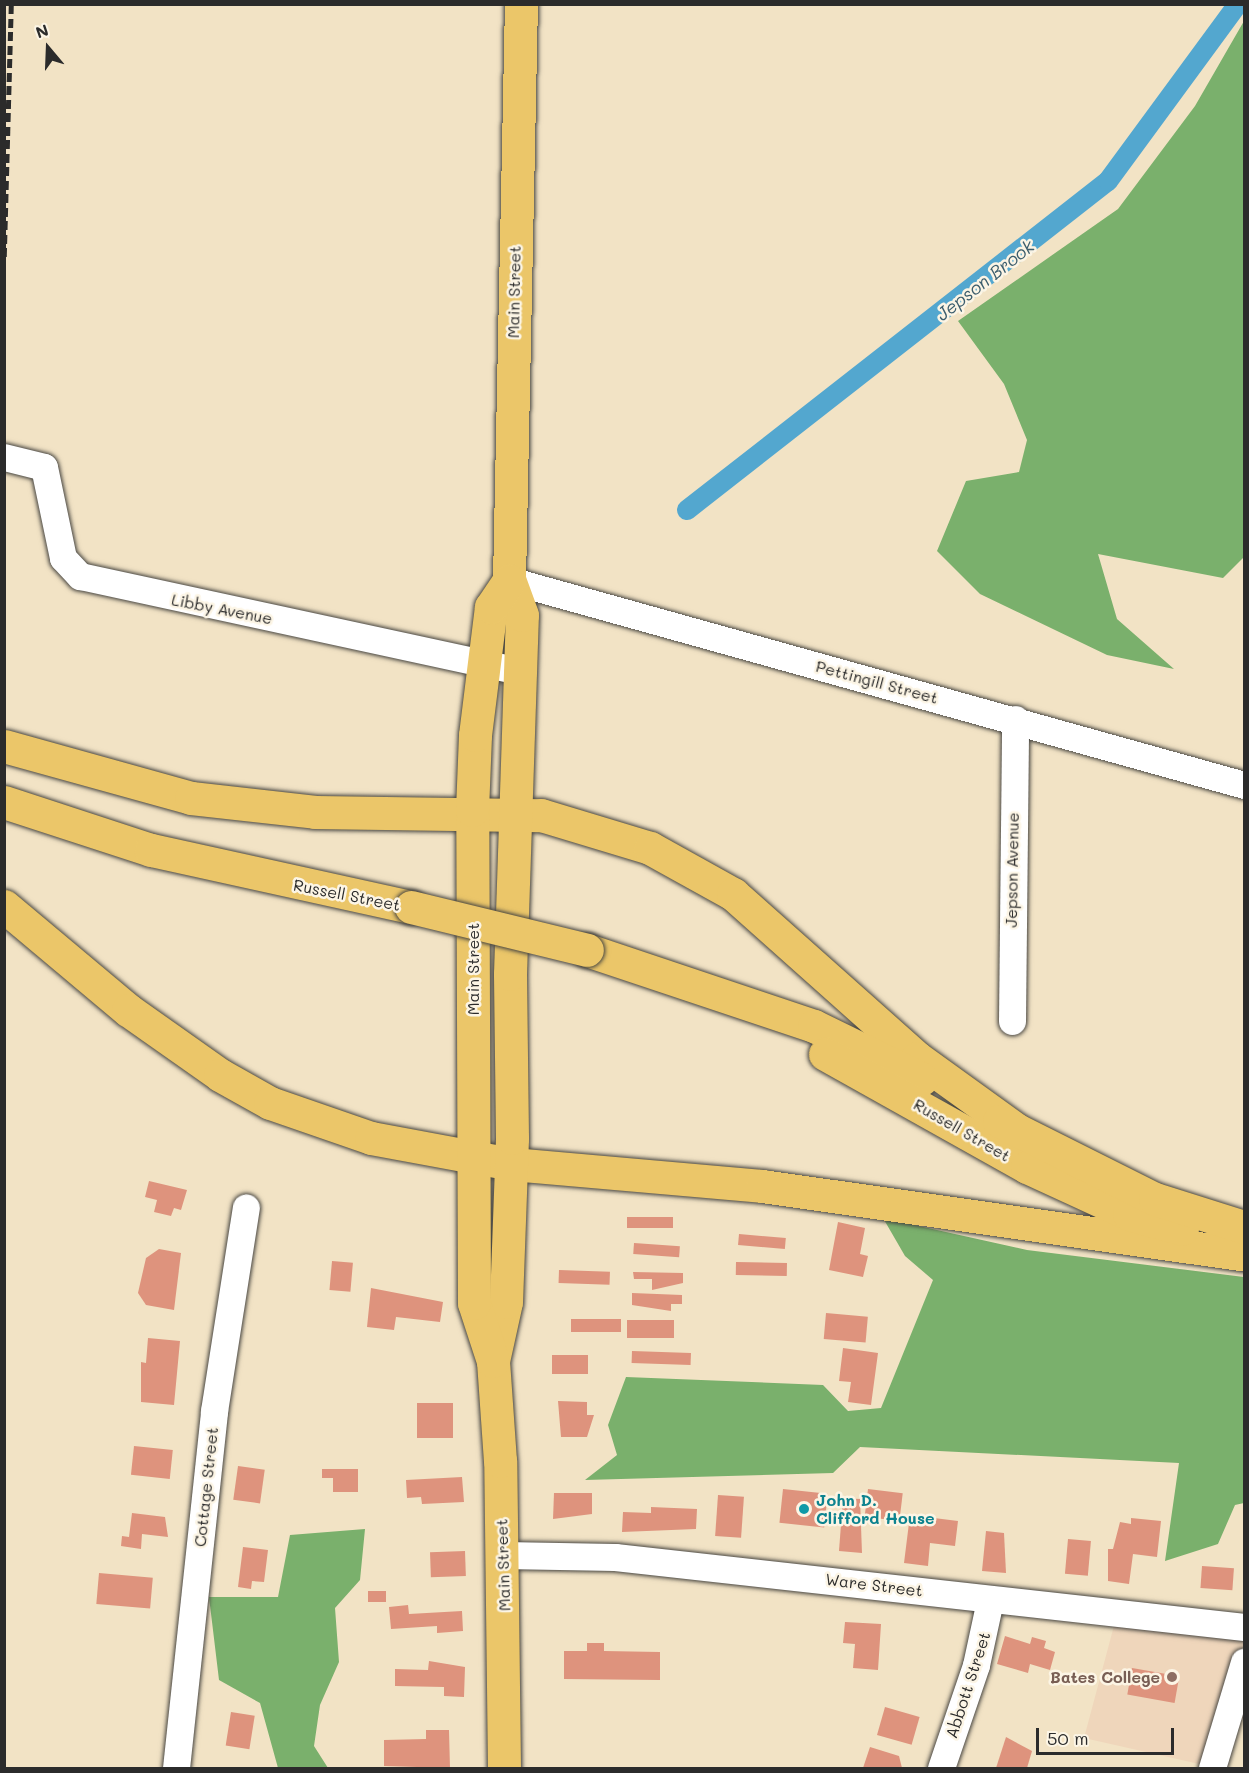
<!DOCTYPE html>
<style>
body{margin:0}
#map{position:relative;width:1249px;height:1773px;overflow:hidden;background:#f2e3c5;font-family:Mali,sans-serif}
div>[style]{position:absolute}
[style*='--x']{left:calc(var(--x)*1px);top:calc(var(--y)*1px);width:calc(var(--w)*1px);rotate:calc(var(--a)*1deg)}
.built>*{inset:0;background:#efd6bb}
.forest>*{inset:0;background:#7ab06c}
.canal>*{height:20px;margin:-10px;padding:0 10px;transform-origin:10px;border-radius:10px;background:#53a7cf}
.building>*{inset:0;background:#de937d;transform-origin:0 0}
.roads{filter:drop-shadow(0 0 2px #494742) drop-shadow(0 0 2px #494742)}
.minor>*{height:27px;margin:-13.5px;padding:0 13.5px;transform-origin:13.5px;border-radius:13.5px;background:#fff}
.major>*{height:33px;margin:-16.5px;padding:0 16.5px;transform-origin:16.5px;border-radius:16.5px;background:#ebc669}
.highway>*{height:33px;margin:-16.5px;padding:0 16.5px;transform-origin:16.5px;border-radius:16.5px;background:#ebc669}
.rail>*{height:4.5px;margin-top:-2.25px;transform-origin:0;background:repeating-linear-gradient(90deg,#2b2b2b 0 9px,transparent 0 13.5px)}
.bridges{filter:drop-shadow(0 0 2px #494742) drop-shadow(0 0 2px #494742)}
.major-bridge>*{height:33px;margin:-16.5px;padding:0 16.5px;transform-origin:16.5px;border-radius:16.5px;background:#ebc669}
.dots>*{width:16px;height:16px;translate:-50% -50%;box-sizing:border-box;border:3px solid #fcf5e5;border-radius:50%}
span{translate:-50% -50%;white-space:nowrap;text-align:center;line-height:1.15;-webkit-text-stroke:5px #fcf5e5;paint-order:stroke}
.street-label{font-size:16px;color:#2b2b2b}
.culture-label{font-size:16px;color:#0d838f;font-weight:700}
.left{translate:0 -50%;text-align:left}
.education-label{font-size:16px;color:#785e54;font-weight:700}
.right{translate:-100% -50%;text-align:right}
.water-label{font-size:18px;color:#3b5d6d;font-style:italic}
.frame{position:absolute;inset:0;border:6px solid #2b2b2b;pointer-events:none}
.north{position:absolute;left:18px;top:18px;width:60px;height:60px;-webkit-text-stroke:4px #fcf5e5;paint-order:stroke;rotate:341deg;font-size:16px;font-weight:700;line-height:24px;text-align:center;color:#2b2b2b}
.north::after{content:'';display:block;margin:auto;width:21px;height:27px;background:#2b2b2b;clip-path:polygon(50% 0,100% 100%,50% 72%,0 100%)}
.scale{position:absolute;left:1036px;top:1728px;width:138px;height:27px;box-sizing:border-box;border:3px solid #2b2b2b;border-top:0;padding-left:8px;font-size:18px;line-height:21px;white-space:nowrap;color:#2b2b2b;-webkit-text-stroke:4px #fcf5e5;paint-order:stroke}
</style>
<div id="map">
<div class="built">
<div style="clip-path:polygon(1115px 1622px,1244px 1636px,1244px 1720px,1239px 1719px,1217px 1768px,1084px 1738px)"></div>
</div>
<div class="forest">
<div style="clip-path:polygon(1244px 21px,1244px 557px,1223px 578px,1098px 554px,1117px 619px,1174px 669px,1107px 655px,980px 594px,937px 551px,966px 481px,1019px 472px,1027px 440px,1004px 384px,958px 321px,1118px 209px,1195px 106px)"></div>
<div style="clip-path:polygon(883px 1218px,1027px 1250px,1244px 1277px,1244px 1503px,1235px 1505px,1218px 1544px,1165px 1561px,1179px 1463px,860px 1447px,833px 1473px,585px 1480px,617px 1455px,608px 1425px,626px 1377px,823px 1385px,848px 1411px,881px 1408px,933px 1280px,905px 1256px)"></div>
<div style="clip-path:polygon(365px 1529px,360px 1580px,335px 1608px,339px 1662px,320px 1705px,314px 1746px,328px 1768px,278px 1768px,260px 1703px,219px 1680px,209px 1597px,278px 1597px,290px 1535px)"></div>
</div>
<div class="canal">
<div style="--x:687;--y:510;--w:534;--a:-38.01"></div>
<div style="--x:1108;--y:181;--w:220;--a:-53.7"></div>
</div>
<div class="building">
<div style="clip-path:polygon(149px 1181px,187px 1190px,181px 1210px,174px 1208px,171px 1216px,154px 1212px,157px 1200px,145px 1197px)"></div>
<div style="left:627px;top:1217px;width:46px;height:11px"></div>
<div style="clip-path:polygon(838px 1222px,865px 1228px,860px 1254px,868px 1256px,863px 1277px,829px 1270px)"></div>
<div style="left:739px;top:1234px;width:47px;height:11px;rotate:5deg"></div>
<div style="left:634px;top:1243px;width:46px;height:11px;rotate:4deg"></div>
<div style="clip-path:polygon(159px 1249px,181px 1253px,174px 1310px,146px 1305px,138px 1293px,146px 1258px)"></div>
<div style="left:332px;top:1261px;width:21px;height:29px;rotate:5deg"></div>
<div style="left:736px;top:1262px;width:51px;height:13px;rotate:1deg"></div>
<div style="left:559px;top:1270px;width:51px;height:13px;rotate:2deg"></div>
<div style="clip-path:polygon(633px 1272px,683px 1273px,683px 1283px,652px 1290px,652px 1279px,634px 1279px)"></div>
<div style="clip-path:polygon(371px 1288px,443px 1302px,440px 1322px,396px 1317px,394px 1330px,367px 1327px)"></div>
<div style="clip-path:polygon(632px 1293px,682px 1295px,682px 1304px,671px 1304px,671px 1311px,632px 1305px)"></div>
<div style="left:826px;top:1313px;width:42px;height:26px;rotate:5deg"></div>
<div style="left:571px;top:1319px;width:50px;height:13px"></div>
<div style="left:627px;top:1320px;width:47px;height:18px"></div>
<div style="clip-path:polygon(148px 1338px,180px 1341px,174px 1405px,141px 1402px,141px 1362px,146px 1363px)"></div>
<div style="clip-path:polygon(843px 1348px,878px 1353px,871px 1405px,848px 1402px,851px 1382px,839px 1381px)"></div>
<div style="left:632px;top:1351px;width:59px;height:12px;rotate:2deg"></div>
<div style="left:588px;top:1355px;width:19px;height:36px;rotate:90deg"></div>
<div style="clip-path:polygon(558px 1401px,587px 1402px,587px 1415px,594px 1415px,587px 1437px,561px 1437px)"></div>
<div style="left:417px;top:1403px;width:36px;height:35px"></div>
<div style="left:134px;top:1446px;width:39px;height:29px;rotate:6deg"></div>
<div style="left:238px;top:1466px;width:27px;height:34px;rotate:8deg"></div>
<div style="clip-path:polygon(322px 1469px,358px 1469px,358px 1492px,333px 1492px,333px 1478px,322px 1478px)"></div>
<div style="clip-path:polygon(462px 1477px,464px 1502px,422px 1504px,421px 1497px,407px 1498px,406px 1480px)"></div>
<div style="left:783px;top:1489px;width:45px;height:34px;rotate:6deg"></div>
<div style="left:868px;top:1489px;width:35px;height:28px;rotate:7deg"></div>
<div style="clip-path:polygon(554px 1493px,592px 1493px,592px 1514px,553px 1519px)"></div>
<div style="left:718px;top:1495px;width:26px;height:41px;rotate:4deg"></div>
<div style="clip-path:polygon(843px 1498px,860px 1499px,862px 1553px,839px 1551px)"></div>
<div style="clip-path:polygon(651px 1507px,697px 1509px,696px 1529px,622px 1532px,623px 1512px,651px 1513px)"></div>
<div style="clip-path:polygon(132px 1513px,165px 1517px,168px 1537px,142px 1534px,141px 1549px,121px 1546px,122px 1536px,129px 1537px)"></div>
<div style="clip-path:polygon(910px 1515px,958px 1521px,955px 1546px,930px 1543px,928px 1566px,904px 1563px)"></div>
<div style="clip-path:polygon(1131px 1518px,1161px 1521px,1157px 1557px,1133px 1554px,1129px 1584px,1108px 1581px,1108px 1549px,1113px 1549px,1120px 1522px,1131px 1524px)"></div>
<div style="clip-path:polygon(986px 1531px,1004px 1533px,1006px 1573px,982px 1571px)"></div>
<div style="left:1068px;top:1539px;width:23px;height:35px;rotate:5deg"></div>
<div style="clip-path:polygon(243px 1547px,268px 1550px,264px 1582px,252px 1581px,251px 1589px,238px 1587px)"></div>
<div style="left:465px;top:1551px;width:25px;height:35px;rotate:88deg"></div>
<div style="left:1202px;top:1566px;width:32px;height:22px;rotate:4deg"></div>
<div style="left:99px;top:1573px;width:54px;height:31px;rotate:5deg"></div>
<div style="left:368px;top:1591px;width:18px;height:11px"></div>
<div style="clip-path:polygon(408px 1605px,409px 1614px,462px 1611px,463px 1631px,437px 1633px,437px 1626px,391px 1629px,389px 1607px)"></div>
<div style="clip-path:polygon(845px 1622px,881px 1624px,878px 1670px,853px 1668px,855px 1644px,843px 1643px)"></div>
<div style="clip-path:polygon(1005px 1636px,1030px 1644px,1032px 1637px,1046px 1641px,1044px 1648px,1055px 1652px,1050px 1670px,1030px 1664px,1028px 1673px,997px 1664px)"></div>
<div style="clip-path:polygon(587px 1643px,604px 1643px,604px 1651px,660px 1652px,660px 1680px,564px 1679px,564px 1651px,587px 1651px)"></div>
<div style="clip-path:polygon(429px 1661px,465px 1667px,464px 1697px,444px 1696px,444px 1687px,395px 1686px,395px 1669px,428px 1670px)"></div>
<div style="left:1132px;top:1668px;width:48px;height:27px;rotate:10deg"></div>
<div style="left:885px;top:1707px;width:36px;height:29px;rotate:16deg"></div>
<div style="left:231px;top:1712px;width:24px;height:34px;rotate:9deg"></div>
<div style="clip-path:polygon(426px 1730px,449px 1730px,450px 1768px,384px 1766px,384px 1740px,426px 1739px)"></div>
<div style="clip-path:polygon(1006px 1737px,1032px 1751px,1027px 1768px,996px 1768px)"></div>
<div style="clip-path:polygon(870px 1747px,899px 1756px,902px 1768px,863px 1768px)"></div>
</div>
<div class="roads">
<div class="minor">
<div style="--x:4;--y:457;--w:41;--a:14"></div>
<div style="--x:44;--y:467;--w:93;--a:78.2"></div>
<div style="--x:63;--y:558;--w:25;--a:47"></div>
<div style="--x:80;--y:576;--w:449;--a:12.2"></div>
<div style="--x:509;--y:580;--w:763;--a:15.58"></div>
<div style="--x:1012;--y:1021;--w:302;--a:-89.4"></div>
<div style="--x:503;--y:1555;--w:112;--a:1"></div>
<div style="--x:615;--y:1557;--w:633;--a:6.35"></div>
<div style="--x:176;--y:1768;--w:359;--a:-83.9"></div>
<div style="--x:214;--y:1411;--w:206;--a:-81.1"></div>
<div style="--x:941;--y:1768;--w:109;--a:-71.2"></div>
<div style="--x:976;--y:1665;--w:66;--a:-77.8"></div>
<div style="--x:1212;--y:1768;--w:111;--a:-73.2"></div>
</div>
<div class="major">
<div style="--x:4;--y:746;--w:194;--a:15.5"></div>
<div style="--x:191;--y:798;--w:125;--a:6.4"></div>
<div style="--x:315;--y:812;--w:226;--a:0.8"></div>
<div style="--x:541;--y:815;--w:114;--a:16.8"></div>
<div style="--x:650;--y:848;--w:95;--a:29"></div>
<div style="--x:733;--y:894;--w:246;--a:41.7"></div>
<div style="--x:917;--y:1058;--w:123;--a:35.8"></div>
<div style="--x:4;--y:802;--w:155;--a:18.1"></div>
<div style="--x:151;--y:850;--w:266;--a:12.4"></div>
<div style="--x:4;--y:906;--w:162;--a:40"></div>
<div style="--x:128;--y:1010;--w:113;--a:35.2"></div>
<div style="--x:220;--y:1075;--w:57;--a:29.2"></div>
<div style="--x:270;--y:1103;--w:107;--a:19.1"></div>
<div style="--x:371;--y:1138;--w:142;--a:10.5"></div>
<div style="--x:511;--y:1164;--w:252;--a:5"></div>
<div style="--x:762;--y:1186;--w:487;--a:8.1"></div>
<div style="--x:587;--y:950;--w:239;--a:18.5"></div>
<div style="--x:814;--y:1026;--w:120;--a:26.1"></div>
<div style="--x:825;--y:1054;--w:231;--a:29.2"></div>
<div style="--x:1027;--y:1167;--w:112;--a:24.7"></div>
<div style="--x:1129;--y:1214;--w:55;--a:15.8"></div>
<div style="--x:999;--y:1121;--w:174;--a:26.6"></div>
<div style="--x:1155;--y:1199;--w:93;--a:17.5"></div>
</div>
<div class="highway">
<div style="--x:493;--y:1361;--w:60;--a:-77.6"></div>
<div style="--x:506;--y:1302;--w:164;--a:-87.9"></div>
<div style="--x:512;--y:1138;--w:164;--a:-90.7"></div>
<div style="--x:510;--y:974;--w:359;--a:-88.1"></div>
<div style="--x:522;--y:615;--w:37;--a:-110"></div>
<div style="--x:509;--y:580;--w:576;--a:-88.81"></div>
<div style="--x:504;--y:1768;--w:307;--a:-90.7"></div>
<div style="--x:500;--y:1461;--w:100;--a:-94"></div>
<div style="--x:493;--y:1361;--w:61;--a:-108.1"></div>
<div style="--x:474;--y:1303;--w:493;--a:-90.2"></div>
<div style="--x:472;--y:810;--w:75;--a:-87.7"></div>
<div style="--x:475;--y:735;--w:129;--a:-82.9"></div>
<div style="--x:491;--y:607;--w:32;--a:-56"></div>
</div>
</div>
<div class="rail">
<div style="--x:4;--y:257;--w:253;--a:-88.4"></div>
</div>
<div class="bridges">
<div class="major-bridge">
<div style="--x:411;--y:907;--w:181;--a:13.7"></div>
</div>
</div>
<div class="dots">
<div style="left:804px;top:1509px;background:#0f9aa8"></div>
<div style="left:1172px;top:1677px;background:#8d6e63"></div>
</div>
<div class="street-label">
<span style="left:514px;top:292px;rotate:-89deg">Main Street</span>
<span style="left:222px;top:609px;rotate:11deg">Libby Avenue</span>
<span style="left:877px;top:682px;rotate:15deg">Pettingill Street</span>
<span style="left:1012px;top:870px;rotate:-89deg">Jepson Avenue</span>
<span style="left:347px;top:895px;rotate:11deg">Russell Street</span>
<span style="left:473px;top:969px;rotate:-90deg">Main Street</span>
<span style="left:962px;top:1130px;rotate:30deg">Russell Street</span>
<span style="left:206px;top:1487px;rotate:-84deg">Cottage Street</span>
<span style="left:503px;top:1565px;rotate:-92deg">Main Street</span>
<span style="left:874px;top:1585px;rotate:7deg">Ware Street</span>
<span style="left:968px;top:1685px;rotate:-72deg">Abbott Street</span>
</div>
<div class="culture-label">
<span class="left" style="left:816px;top:1509px">John D.<br>Clifford House</span>
</div>
<div class="education-label">
<span class="right" style="left:1160px;top:1677px">Bates College</span>
</div>
<div class="water-label">
<span style="left:985px;top:280px;rotate:-38deg">Jepson Brook</span>
</div>
<div class="frame"></div>
<div class="north">N</div>
<div class="scale">50 m</div>
</div>
